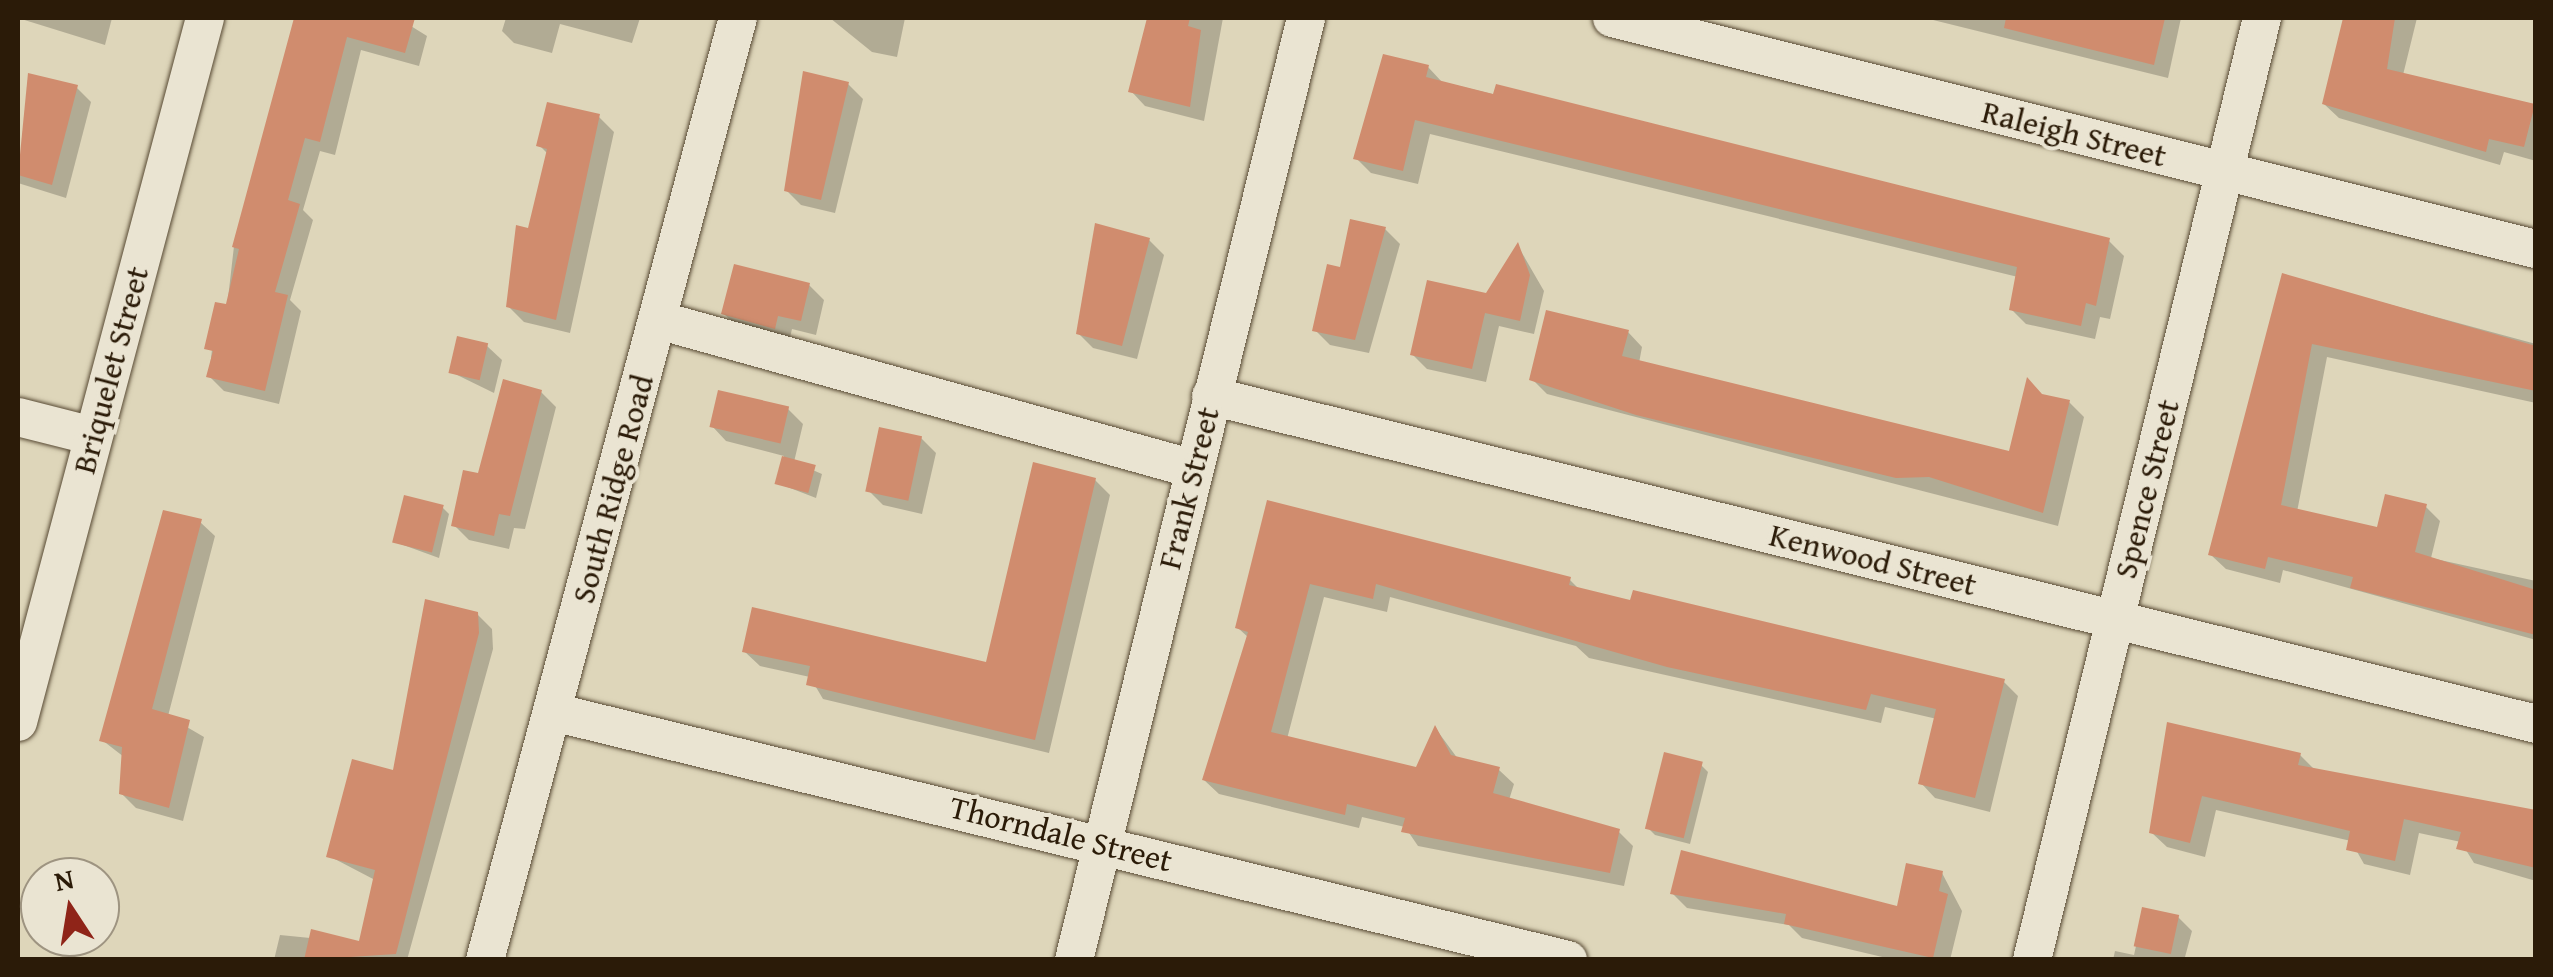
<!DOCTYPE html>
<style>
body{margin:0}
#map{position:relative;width:2553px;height:977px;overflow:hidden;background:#ded6ba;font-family:"Gentium Book Plus",serif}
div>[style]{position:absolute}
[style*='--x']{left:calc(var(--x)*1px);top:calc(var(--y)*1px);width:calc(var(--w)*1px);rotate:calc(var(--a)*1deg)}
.shadow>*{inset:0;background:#0003}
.building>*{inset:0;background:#d08c6e;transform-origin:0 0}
.roads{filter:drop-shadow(0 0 2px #584a34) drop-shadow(0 0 2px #584a34)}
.minor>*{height:38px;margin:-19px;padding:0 19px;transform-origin:19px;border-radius:19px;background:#eae4d2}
span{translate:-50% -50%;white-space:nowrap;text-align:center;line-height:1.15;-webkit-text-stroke:8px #eae4d2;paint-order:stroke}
.street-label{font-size:32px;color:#2b1b08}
.frame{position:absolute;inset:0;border:20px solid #2b1b08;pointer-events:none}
.north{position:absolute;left:20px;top:857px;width:100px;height:100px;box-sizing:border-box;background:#eae4d2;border:2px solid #9e9481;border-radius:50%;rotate:348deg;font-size:28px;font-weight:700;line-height:40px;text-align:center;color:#2b1b08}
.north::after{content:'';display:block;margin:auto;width:35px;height:45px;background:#8f2418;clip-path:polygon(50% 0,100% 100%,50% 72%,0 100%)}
</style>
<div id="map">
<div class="shadow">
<div style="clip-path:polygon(18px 18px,112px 18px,105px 45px)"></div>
<div style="clip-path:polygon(296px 18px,398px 18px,427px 36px,419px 66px,361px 50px,335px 155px,320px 151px,303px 210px,313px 220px,290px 300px,301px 311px,279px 404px,224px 391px,209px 376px,217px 305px,227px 307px,234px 246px)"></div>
<div style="clip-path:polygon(506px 18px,640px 18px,632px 43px,560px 24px,552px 53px,514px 43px,502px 31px)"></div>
<div style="clip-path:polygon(830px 18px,905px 18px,897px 57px,872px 52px)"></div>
<div style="clip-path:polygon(1151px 18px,1223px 18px,1204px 121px,1145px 106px,1131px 91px)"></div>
<div style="clip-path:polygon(1925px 18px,2181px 18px,2168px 78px)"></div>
<div style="clip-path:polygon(2349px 18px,2417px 18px,2403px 75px,2536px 105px,2536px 161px,2504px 152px,2500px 165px,2339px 118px,2324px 104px)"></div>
<div style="clip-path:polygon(1428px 67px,1442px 82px,2109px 241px,2124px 256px,2110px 319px,2100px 317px,2095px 339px,2026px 324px,2011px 309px,2018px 277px,1430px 134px,1418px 184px,1371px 173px,1356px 158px)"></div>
<div style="clip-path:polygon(30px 76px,76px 87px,91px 102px,66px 198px,18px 183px)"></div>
<div style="clip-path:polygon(848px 84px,863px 99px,835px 213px,801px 205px,786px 190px)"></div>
<div style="clip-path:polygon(599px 117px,614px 132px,570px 333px,524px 322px,509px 307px,548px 154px,539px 145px)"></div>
<div style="clip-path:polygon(1385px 229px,1400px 244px,1369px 353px,1330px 345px,1315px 330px,1342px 270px)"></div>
<div style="clip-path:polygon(1149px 240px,1164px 255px,1137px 359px,1093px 348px,1078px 333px)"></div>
<div style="clip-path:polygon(1518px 246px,1544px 291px,1534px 334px,1499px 326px,1486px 382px,1427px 369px,1413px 355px,1487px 296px)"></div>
<div style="clip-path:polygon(2284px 276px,2536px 344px,2536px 403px,2327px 357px,2297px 512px,2379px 530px,2425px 506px,2440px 521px,2431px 558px,2536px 581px,2536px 640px,2283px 570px,2280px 583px,2226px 569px,2211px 555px)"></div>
<div style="clip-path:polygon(809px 285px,824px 300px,816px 335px,792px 329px,789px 342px,739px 328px,724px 314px)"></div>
<div style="clip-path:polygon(1628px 332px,1642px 347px,1639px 363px,2011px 454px,2042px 396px,2069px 402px,2084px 417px,2058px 526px,1547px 394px,1532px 379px)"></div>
<div style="clip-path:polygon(487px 346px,502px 360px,494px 393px,451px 372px)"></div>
<div style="clip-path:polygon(541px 392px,556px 407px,525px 529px,514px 528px,509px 549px,469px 540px,454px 525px)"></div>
<div style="clip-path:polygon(788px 409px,803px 424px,794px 462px,822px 474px,816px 498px,777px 483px,784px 456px,726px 441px,712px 426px)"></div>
<div style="clip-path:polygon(921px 438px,936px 453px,922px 514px,883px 505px,868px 490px)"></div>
<div style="clip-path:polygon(1095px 480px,1110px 495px,1049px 753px,823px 699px,810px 677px,760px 666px,745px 652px,988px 665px)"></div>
<div style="clip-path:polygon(1269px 503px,1570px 580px,1581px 591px,2003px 681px,2018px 696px,1990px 812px,1935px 798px,1921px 783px,1937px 719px,1885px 707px,1881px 723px,1589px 658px,1576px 646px,1390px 597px,1387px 612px,1324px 597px,1287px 739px,1418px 770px,1436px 729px,1458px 759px,1499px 770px,1514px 784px,1509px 800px,1618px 831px,1633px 846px,1624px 886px,1418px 846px,1405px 827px,1362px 817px,1359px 828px,1219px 794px,1204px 780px,1249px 638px,1238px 628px)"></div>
<div style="clip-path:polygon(442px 507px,449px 514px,439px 558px,395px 542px)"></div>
<div style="clip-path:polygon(200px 522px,215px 536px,168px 716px,204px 737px,183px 821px,136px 808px,121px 793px,124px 757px,102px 740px)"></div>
<div style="clip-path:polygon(477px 614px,492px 629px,493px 649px,407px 960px,274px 960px,280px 935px,361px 943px,375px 880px,329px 856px,395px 773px)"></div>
<div style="clip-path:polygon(2169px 725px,2300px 755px,2316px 771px,2536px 814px,2536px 881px,2474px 863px,2461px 842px,2419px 833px,2410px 875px,2364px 864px,2351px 841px,2216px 810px,2205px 857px,2167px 847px,2152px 833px)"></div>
<div style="clip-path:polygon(1701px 765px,1708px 772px,1690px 844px,1655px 835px,1648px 828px)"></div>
<div style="clip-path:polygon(1942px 873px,1962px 911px,1950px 960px,1895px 960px,1802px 938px,1789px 925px,1687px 908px,1672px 893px,1898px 909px)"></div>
<div style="clip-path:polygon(2144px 910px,2178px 917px,2192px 931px,2185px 957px,2195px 960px,2113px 960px,2115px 951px,2134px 955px)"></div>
</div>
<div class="building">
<div style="clip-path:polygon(294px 18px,415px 18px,405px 53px,347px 37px,320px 142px,305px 138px,288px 200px,300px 204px,275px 292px,288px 295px,265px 391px,206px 377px,213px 351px,204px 349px,215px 302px,226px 304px,239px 249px,232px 247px)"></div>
<div style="clip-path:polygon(1147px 18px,1190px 18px,1188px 26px,1201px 30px,1190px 107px,1128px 92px)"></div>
<div style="clip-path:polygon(2006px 18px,2165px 18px,2154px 65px,2004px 28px)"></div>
<div style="clip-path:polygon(2343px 18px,2395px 18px,2387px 69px,2535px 104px,2524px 147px,2489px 139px,2486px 152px,2322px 104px)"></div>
<div style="clip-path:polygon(1383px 54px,1429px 65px,1426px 77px,1493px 94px,1496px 84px,2110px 238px,2096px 306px,2086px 303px,2081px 326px,2009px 310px,2017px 267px,1415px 120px,1403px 171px,1353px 159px)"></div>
<div style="clip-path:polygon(803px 71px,849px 82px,821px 200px,784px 191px)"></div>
<div style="clip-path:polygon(28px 73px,78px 85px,52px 185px,18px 175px)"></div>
<div style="clip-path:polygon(547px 102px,600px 114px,556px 320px,506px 307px,516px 225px,528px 228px,547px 149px,536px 146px)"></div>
<div style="clip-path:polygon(1350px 219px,1386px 227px,1355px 340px,1312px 331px,1327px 264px,1340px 267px)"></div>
<div style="clip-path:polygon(1095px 223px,1150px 238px,1122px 346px,1076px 334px)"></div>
<div style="clip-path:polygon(1518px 242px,1530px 275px,1520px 321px,1485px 313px,1472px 369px,1410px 355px,1427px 280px,1486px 293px)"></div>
<div style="clip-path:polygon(734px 264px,810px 283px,801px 321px,778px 316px,775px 329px,721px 314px)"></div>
<div style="clip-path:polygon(2282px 273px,2536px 346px,2536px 391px,2312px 344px,2281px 505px,2377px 527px,2385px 494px,2427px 504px,2415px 552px,2536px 590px,2536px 635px,2350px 588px,2353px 577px,2268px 557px,2265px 569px,2208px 555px)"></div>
<div style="clip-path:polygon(1546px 310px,1629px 330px,1622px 356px,2009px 451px,2027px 377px,2042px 394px,2070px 400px,2043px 513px,1929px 477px,1896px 478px,1636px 415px,1529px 380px)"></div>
<div style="left:457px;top:336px;width:32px;height:38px;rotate:13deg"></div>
<div style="clip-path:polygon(503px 379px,542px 390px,510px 516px,499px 514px,494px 536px,451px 526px,463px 470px,478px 473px)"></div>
<div style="left:718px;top:390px;width:73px;height:38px;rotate:13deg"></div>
<div style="left:879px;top:427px;width:44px;height:66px;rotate:12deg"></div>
<div style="left:782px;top:456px;width:35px;height:29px;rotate:15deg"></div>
<div style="clip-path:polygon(1033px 462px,1096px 478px,1035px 740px,806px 685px,810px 666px,742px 652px,752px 607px,986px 662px)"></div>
<div style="left:404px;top:495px;width:41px;height:49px;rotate:14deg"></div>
<div style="clip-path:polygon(1267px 500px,1571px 577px,1569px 585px,1630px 600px,1633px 590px,2005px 679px,1975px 798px,1918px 784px,1936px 709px,1871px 694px,1866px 710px,1667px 667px,1376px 584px,1373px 599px,1310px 584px,1271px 732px,1416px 767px,1435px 725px,1451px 755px,1500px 767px,1493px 793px,1620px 829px,1610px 873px,1401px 832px,1405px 818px,1347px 804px,1345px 815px,1202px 780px,1248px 632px,1235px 628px)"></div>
<div style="clip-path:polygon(163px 510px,202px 519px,152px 709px,190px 720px,169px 808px,119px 794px,122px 747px,99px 741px)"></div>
<div style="clip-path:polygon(425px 599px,478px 612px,479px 633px,396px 954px,304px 960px,311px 929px,359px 941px,375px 870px,326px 857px,352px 759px,393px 770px)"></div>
<div style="clip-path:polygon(2167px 722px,2301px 753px,2298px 765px,2536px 810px,2536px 868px,2456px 849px,2461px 832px,2404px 819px,2395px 861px,2346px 850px,2350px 831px,2202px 796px,2190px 843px,2149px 833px)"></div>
<div style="left:1664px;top:752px;width:40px;height:79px;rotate:14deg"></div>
<div style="clip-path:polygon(1681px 850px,1897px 906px,1906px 863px,1943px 871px,1939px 891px,1948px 894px,1933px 958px,1784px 924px,1786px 914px,1670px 894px)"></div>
<div style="left:2142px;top:907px;width:38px;height:40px;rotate:12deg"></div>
</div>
<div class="roads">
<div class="minor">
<div style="--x:1612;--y:18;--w:952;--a:14.04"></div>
<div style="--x:658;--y:320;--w:556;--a:15.54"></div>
<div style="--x:1211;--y:396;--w:1365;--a:13.9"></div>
<div style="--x:18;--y:417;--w:77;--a:14.2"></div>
<div style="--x:553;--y:712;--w:1045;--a:13.73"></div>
<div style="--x:18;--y:722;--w:728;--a:-75.12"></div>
<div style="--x:485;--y:960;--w:975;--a:-74.97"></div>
<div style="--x:1074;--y:960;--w:970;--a:-76.16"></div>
<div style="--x:2032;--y:960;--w:970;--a:-76.28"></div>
</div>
</div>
<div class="street-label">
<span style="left:2074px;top:134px;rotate:14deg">Raleigh Street</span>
<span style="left:111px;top:370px;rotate:-75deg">Briquelet Street</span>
<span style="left:1189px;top:488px;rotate:-76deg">Frank Street</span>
<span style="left:613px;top:489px;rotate:-75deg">South Ridge Road</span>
<span style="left:2147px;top:489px;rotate:-76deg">Spence Street</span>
<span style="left:1873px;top:560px;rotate:14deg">Kenwood Street</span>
<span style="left:1061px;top:834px;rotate:14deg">Thorndale Street</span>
</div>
<div class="frame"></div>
<div class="north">N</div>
</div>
